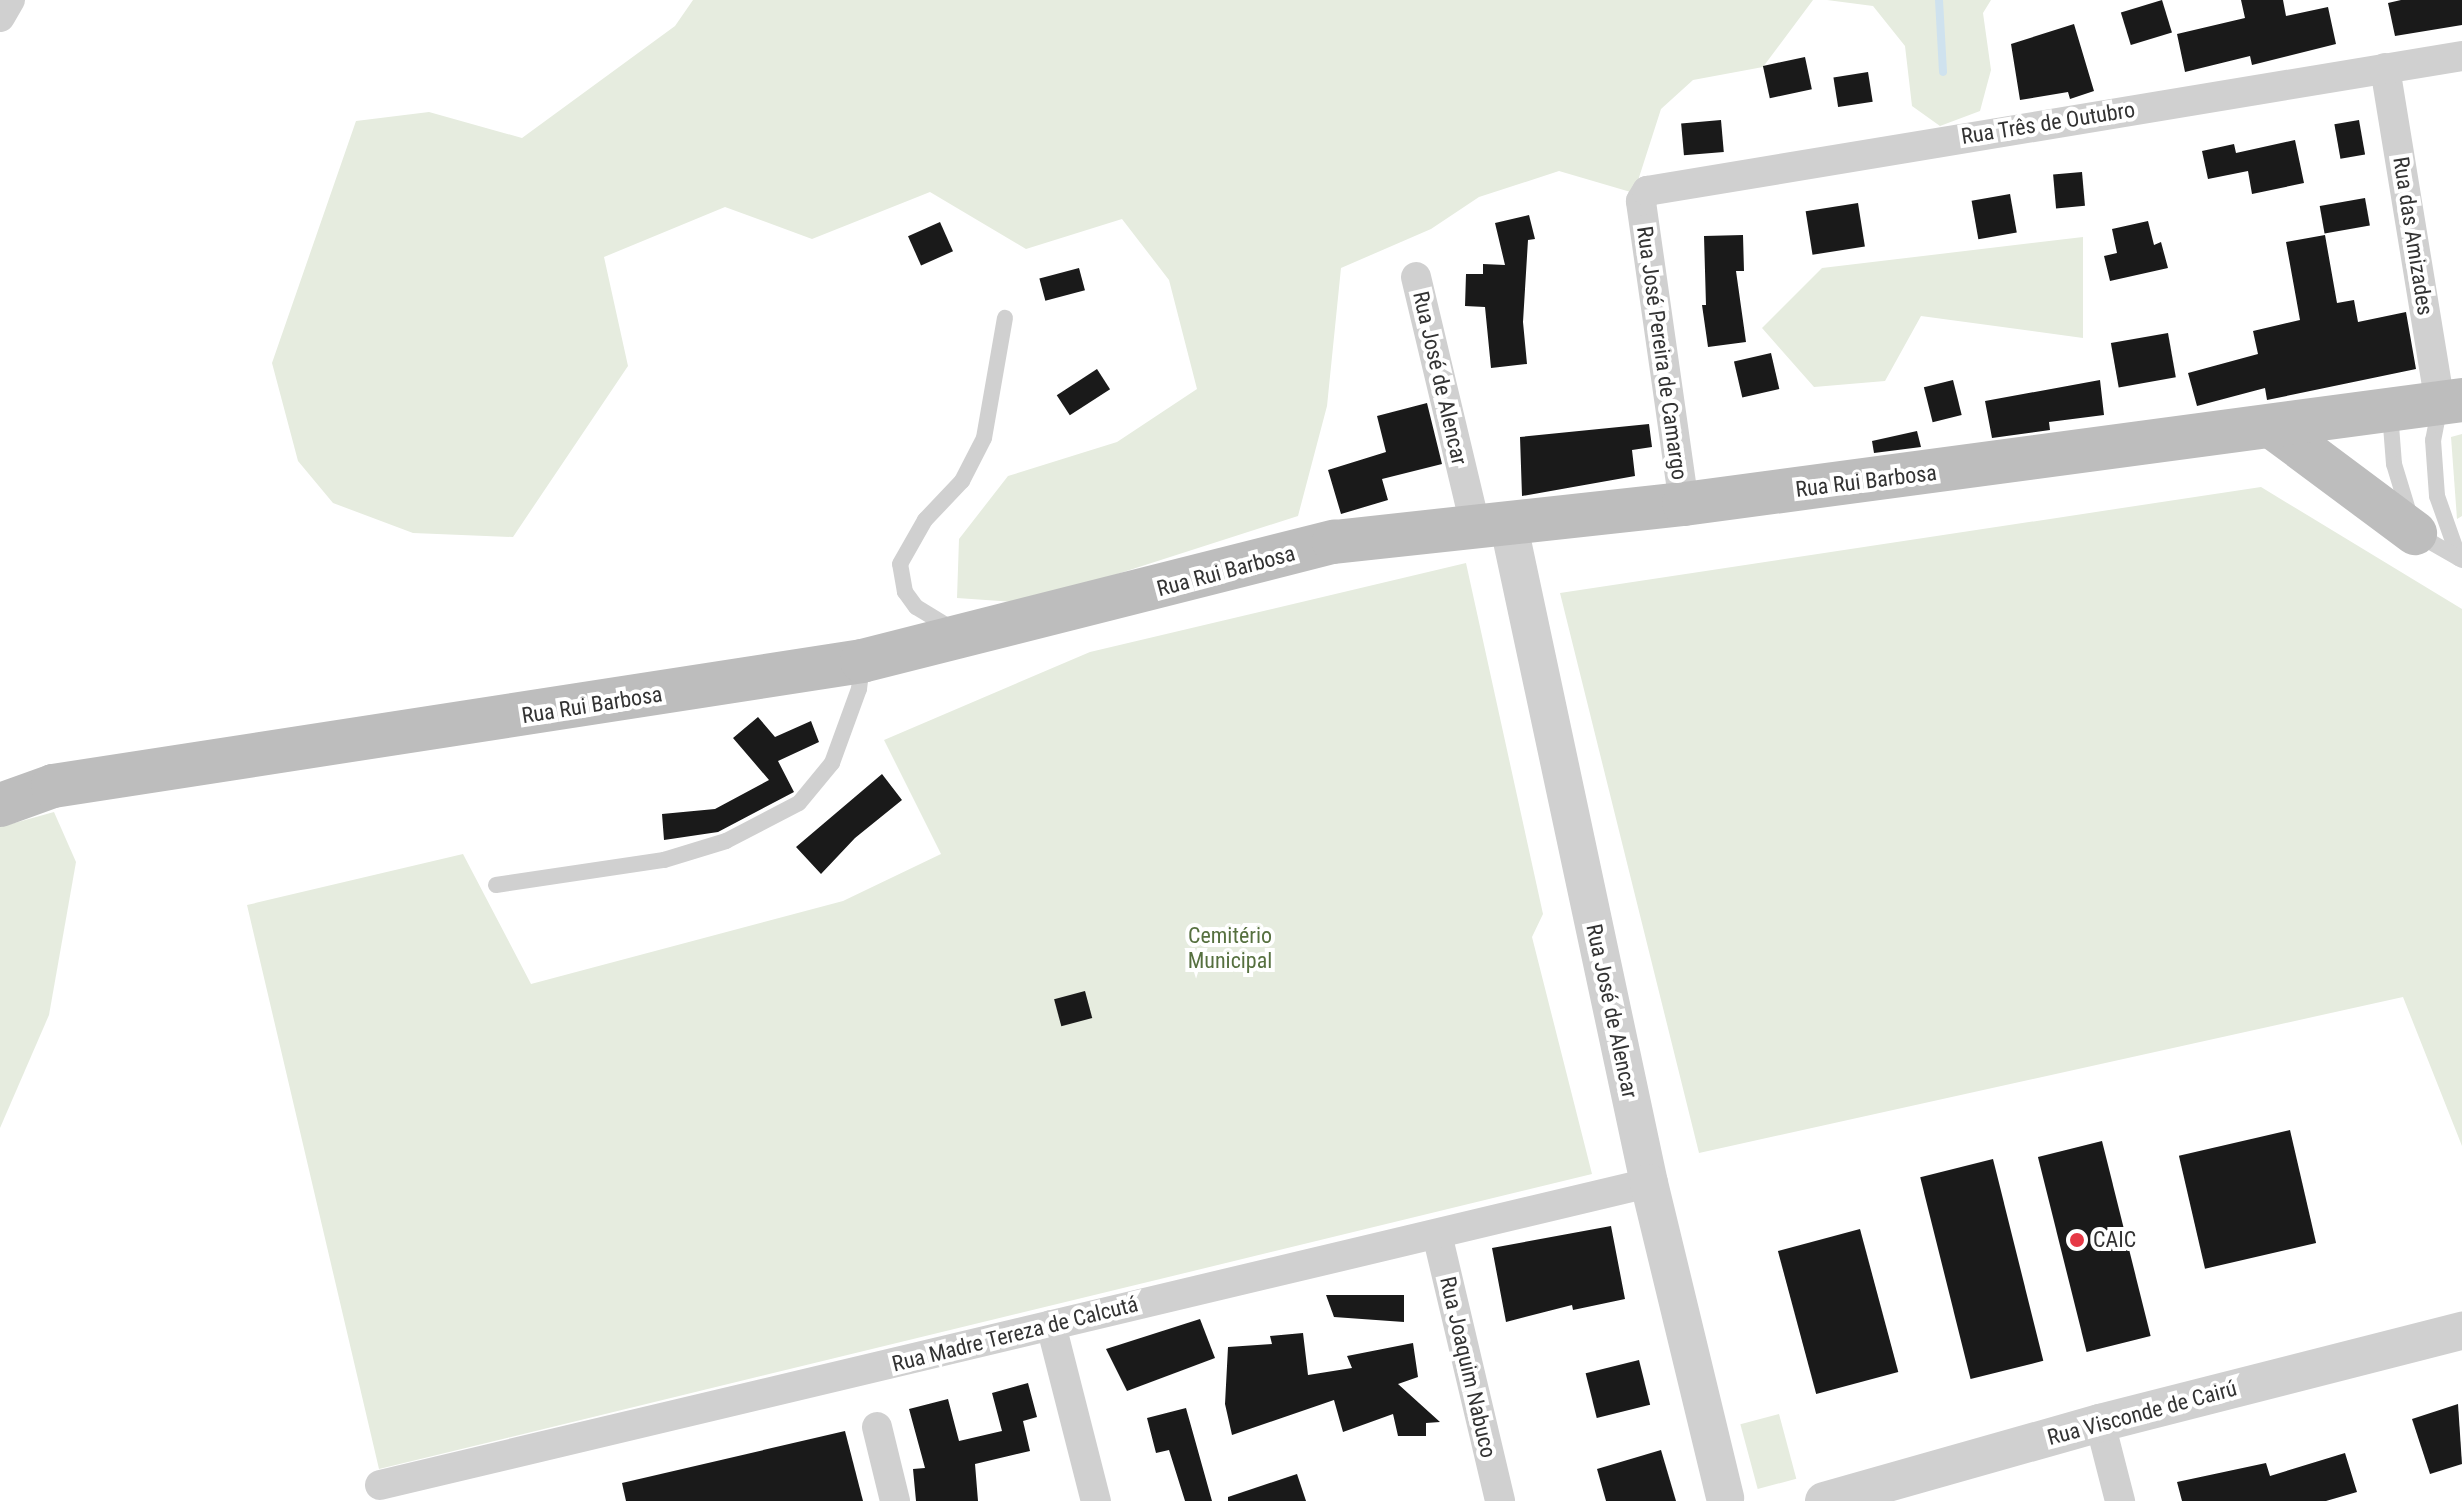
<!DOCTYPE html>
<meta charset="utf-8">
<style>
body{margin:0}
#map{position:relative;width:2462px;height:1501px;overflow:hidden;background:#fff;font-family:"Roboto Condensed",sans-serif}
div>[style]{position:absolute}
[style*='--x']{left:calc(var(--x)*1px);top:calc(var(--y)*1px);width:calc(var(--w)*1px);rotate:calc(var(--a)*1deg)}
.green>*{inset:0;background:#e6ecdf;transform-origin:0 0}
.stream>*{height:8px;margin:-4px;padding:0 4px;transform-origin:4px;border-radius:4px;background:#cfe2ee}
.building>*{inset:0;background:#1a1a1a;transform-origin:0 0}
.service>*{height:16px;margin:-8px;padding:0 8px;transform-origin:8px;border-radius:8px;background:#d0d0d0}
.minor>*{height:30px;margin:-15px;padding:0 15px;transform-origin:15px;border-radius:15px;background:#d0d0d0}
.tertiary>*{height:38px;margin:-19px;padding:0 19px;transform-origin:19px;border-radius:19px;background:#d0d0d0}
.secondary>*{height:44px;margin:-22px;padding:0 22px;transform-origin:22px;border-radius:22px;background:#bdbdbd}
.dots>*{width:22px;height:22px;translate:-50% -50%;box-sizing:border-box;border:4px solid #fff;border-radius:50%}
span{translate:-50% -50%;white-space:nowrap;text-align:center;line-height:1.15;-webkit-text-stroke:8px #fff;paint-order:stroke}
.street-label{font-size:22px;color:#333}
.park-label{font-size:22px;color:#56703f}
.poi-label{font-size:22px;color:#333}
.left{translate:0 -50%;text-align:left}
</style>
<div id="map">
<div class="green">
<div style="clip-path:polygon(693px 0,1813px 0,1763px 67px,1693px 80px,1661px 109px,1634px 193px,1559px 171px,1479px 197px,1431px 229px,1341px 268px,1327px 406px,1298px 516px,1027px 603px,957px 598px,959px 539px,1008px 476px,1117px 442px,1197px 389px,1169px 280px,1122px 219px,1026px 249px,930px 192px,812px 239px,725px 207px,604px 257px,628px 366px,513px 537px,413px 533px,333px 503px,298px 461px,272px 363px,356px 121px,429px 112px,522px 138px,675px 26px)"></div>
<div style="clip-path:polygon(1827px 0,1991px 0,1983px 13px,1991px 70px,1980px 111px,1940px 126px,1912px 106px,1905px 46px,1873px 6px)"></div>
<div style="clip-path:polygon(2083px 237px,2083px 338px,1921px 316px,1885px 381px,1814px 387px,1762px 328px,1822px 268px)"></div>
<div style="clip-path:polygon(2462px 434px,2462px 516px,2457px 519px,2451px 437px)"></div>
<div style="clip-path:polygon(2261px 487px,2462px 609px,2462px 1146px,2403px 997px,1699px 1153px,1560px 593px)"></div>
<div style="clip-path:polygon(1466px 563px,1543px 914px,1532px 937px,1592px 1174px,379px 1469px,247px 905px,463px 854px,531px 984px,843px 901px,941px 854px,884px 740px,1090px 652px)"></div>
<div style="clip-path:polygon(54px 812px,76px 862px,49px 1015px,0 1128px,0 827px)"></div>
<div style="left:1779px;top:1414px;width:67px;height:40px;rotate:75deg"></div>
</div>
<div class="stream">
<div style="--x:1939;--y:0;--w:72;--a:86.8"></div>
</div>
<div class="building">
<div style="left:2162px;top:0;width:34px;height:43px;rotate:73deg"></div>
<div style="clip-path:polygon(2241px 0,2283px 0,2286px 16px,2328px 7px,2336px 44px,2252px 65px,2250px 56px,2185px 72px,2177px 34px,2245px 18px)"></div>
<div style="clip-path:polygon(2401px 0,2462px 0,2462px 25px,2395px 36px,2388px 3px)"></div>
<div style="clip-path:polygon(2074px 24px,2094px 91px,2070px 99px,2068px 92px,2020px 100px,2011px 44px)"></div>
<div style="left:1805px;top:57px;width:33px;height:43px;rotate:78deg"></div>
<div style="left:1868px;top:72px;width:30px;height:35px;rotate:81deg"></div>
<div style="left:1721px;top:120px;width:32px;height:40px;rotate:85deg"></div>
<div style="left:2359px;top:120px;width:35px;height:25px;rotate:80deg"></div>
<div style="clip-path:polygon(2295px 140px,2304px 183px,2252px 194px,2248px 171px,2208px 179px,2202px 151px,2234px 144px,2236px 153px)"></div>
<div style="left:2082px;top:172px;width:34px;height:29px;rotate:85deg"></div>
<div style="left:2010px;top:194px;width:39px;height:39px;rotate:80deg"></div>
<div style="left:2365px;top:198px;width:28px;height:46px;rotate:80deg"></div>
<div style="left:1858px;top:203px;width:44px;height:53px;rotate:81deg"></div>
<div style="clip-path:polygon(1529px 215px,1535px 239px,1528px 240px,1523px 322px,1527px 364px,1491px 368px,1485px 307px,1465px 306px,1466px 274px,1483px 274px,1483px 264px,1505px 265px,1495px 223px)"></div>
<div style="clip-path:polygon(2148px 221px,2154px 245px,2161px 242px,2168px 268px,2110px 281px,2104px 256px,2117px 253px,2112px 229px)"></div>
<div style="left:940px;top:222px;width:32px;height:35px;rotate:66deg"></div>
<div style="clip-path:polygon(1743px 235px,1744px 271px,1736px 271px,1746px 342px,1708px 347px,1702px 305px,1706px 305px,1704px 236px)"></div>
<div style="clip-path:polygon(2325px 235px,2337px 303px,2354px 300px,2358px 322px,2406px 312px,2416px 369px,2267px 400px,2265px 388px,2197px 406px,2188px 373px,2258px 354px,2253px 331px,2300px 320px,2286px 242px)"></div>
<div style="left:1079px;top:268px;width:23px;height:41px;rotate:75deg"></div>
<div style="left:2168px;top:333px;width:45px;height:58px;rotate:80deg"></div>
<div style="left:1771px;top:353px;width:37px;height:38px;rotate:77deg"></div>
<div style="left:1097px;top:369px;width:24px;height:48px;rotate:57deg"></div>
<div style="left:1953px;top:380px;width:36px;height:30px;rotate:76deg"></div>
<div style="clip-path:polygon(2100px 380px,2104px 415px,2049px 422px,2050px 430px,1992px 438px,1985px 401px)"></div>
<div style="clip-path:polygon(1427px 403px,1442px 464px,1382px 479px,1388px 500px,1341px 514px,1328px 470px,1386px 452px,1377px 416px)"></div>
<div style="clip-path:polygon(1649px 424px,1652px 447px,1632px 450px,1635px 476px,1522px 496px,1520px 437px)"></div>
<div style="clip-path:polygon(1917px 431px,1921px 447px,1874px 453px,1872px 441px)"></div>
<div style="clip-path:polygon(758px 717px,775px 737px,811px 721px,819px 742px,778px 761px,794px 792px,718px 832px,664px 840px,662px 814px,715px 809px,769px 780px,733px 738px)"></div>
<div style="clip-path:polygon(882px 774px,902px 800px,855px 838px,821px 874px,796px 847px)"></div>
<div style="left:1085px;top:991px;width:28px;height:32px;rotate:75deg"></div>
<div style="left:2290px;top:1130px;width:116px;height:114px;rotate:77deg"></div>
<div style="left:2102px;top:1141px;width:201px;height:66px;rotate:76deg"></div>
<div style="left:1993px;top:1159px;width:208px;height:75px;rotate:76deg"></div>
<div style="clip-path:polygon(1611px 1226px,1625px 1299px,1573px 1310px,1572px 1305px,1506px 1322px,1492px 1248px)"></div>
<div style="left:1860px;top:1229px;width:148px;height:85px;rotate:75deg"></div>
<div style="clip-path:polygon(1326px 1295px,1404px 1295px,1404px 1322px,1334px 1317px)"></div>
<div style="clip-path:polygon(1200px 1319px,1215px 1358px,1127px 1391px,1106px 1349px)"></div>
<div style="clip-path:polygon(1303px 1333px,1308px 1375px,1352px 1368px,1347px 1356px,1413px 1343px,1418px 1377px,1398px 1384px,1440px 1422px,1426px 1423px,1426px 1436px,1398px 1436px,1393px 1414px,1343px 1432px,1334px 1400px,1232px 1435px,1225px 1404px,1228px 1347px,1272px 1344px,1270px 1336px)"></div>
<div style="left:1639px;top:1360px;width:46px;height:55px;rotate:76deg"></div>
<div style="clip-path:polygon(1028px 1383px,1037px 1417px,1023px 1421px,1030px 1451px,975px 1464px,978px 1501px,916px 1501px,913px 1469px,925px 1468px,909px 1409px,948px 1399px,959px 1441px,1002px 1431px,992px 1393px)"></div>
<div style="clip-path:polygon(2458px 1404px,2462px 1464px,2430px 1474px,2412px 1419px)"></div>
<div style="clip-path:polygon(1186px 1408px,1212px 1501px,1185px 1501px,1169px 1450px,1156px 1453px,1147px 1418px)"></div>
<div style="clip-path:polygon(845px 1431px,863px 1501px,626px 1501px,622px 1483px)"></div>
<div style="clip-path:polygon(1661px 1450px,1676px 1501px,1606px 1501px,1597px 1469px)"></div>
<div style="clip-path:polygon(2345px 1453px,2357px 1492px,2326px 1501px,2182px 1501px,2177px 1482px,2266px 1463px,2270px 1476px)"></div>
<div style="clip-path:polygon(1297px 1474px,1306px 1501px,1228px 1501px,1228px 1497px)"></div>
</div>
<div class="service">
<div style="--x:2440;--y:405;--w:36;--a:101"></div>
<div style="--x:2433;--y:440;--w:56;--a:85.9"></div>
<div style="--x:2437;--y:496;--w:66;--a:70.5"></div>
<div style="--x:2390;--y:413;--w:51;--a:85.5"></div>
<div style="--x:2394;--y:464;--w:72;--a:73.1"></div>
<div style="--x:2415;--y:533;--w:54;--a:29.9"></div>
<div style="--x:954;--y:630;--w:44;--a:-148.8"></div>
<div style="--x:916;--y:607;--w:19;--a:-126"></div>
<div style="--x:905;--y:592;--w:28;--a:-100"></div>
<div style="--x:900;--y:564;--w:51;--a:-60.4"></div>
<div style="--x:925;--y:520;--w:54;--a:-46.5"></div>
<div style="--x:962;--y:481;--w:48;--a:-62.9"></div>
<div style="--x:984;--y:438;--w:122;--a:-80.1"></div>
<div style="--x:496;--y:885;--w:170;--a:-8.5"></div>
<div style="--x:664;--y:860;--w:65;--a:-17"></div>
<div style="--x:726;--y:841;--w:82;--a:-27.5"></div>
<div style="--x:799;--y:803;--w:52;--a:-50.5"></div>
<div style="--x:832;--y:763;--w:79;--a:-70"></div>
<div style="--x:859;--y:689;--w:26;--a:-83"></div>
</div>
<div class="minor">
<div style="--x:0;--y:17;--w:20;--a:-60"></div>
<div style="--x:2385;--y:68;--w:340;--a:80.7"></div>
<div style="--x:1416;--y:277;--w:255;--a:76.6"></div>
<div style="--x:1684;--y:504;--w:306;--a:-98.1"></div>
<div style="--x:1641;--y:201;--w:12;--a:-59"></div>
<div style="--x:1647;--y:191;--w:826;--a:-9.41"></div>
<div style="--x:1437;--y:1234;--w:274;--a:76.7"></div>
<div style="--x:1051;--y:1325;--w:182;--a:75.7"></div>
<div style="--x:2100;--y:1423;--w:81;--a:75.6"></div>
<div style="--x:877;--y:1427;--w:76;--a:76.3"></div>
<div style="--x:380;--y:1485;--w:1304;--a:-13.39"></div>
</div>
<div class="tertiary">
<div style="--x:1508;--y:522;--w:676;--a:77.96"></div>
<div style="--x:1649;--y:1183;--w:324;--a:76.4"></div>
<div style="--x:1824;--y:1501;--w:287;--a:-15.8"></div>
<div style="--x:2100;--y:1423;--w:374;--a:-14.3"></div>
</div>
<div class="secondary">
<div style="--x:2274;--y:428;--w:176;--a:36.7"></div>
<div style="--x:0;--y:805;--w:56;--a:-19.7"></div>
<div style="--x:53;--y:786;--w:819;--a:-8.78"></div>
<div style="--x:862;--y:661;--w:487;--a:-14.2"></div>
<div style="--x:1334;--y:542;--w:352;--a:-6.2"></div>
<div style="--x:1684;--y:504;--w:785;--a:-7.61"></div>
</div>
<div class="dots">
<div style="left:2077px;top:1240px;background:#e63946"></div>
</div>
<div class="street-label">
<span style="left:2048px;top:123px;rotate:-9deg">Rua Três de Outubro</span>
<span style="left:2413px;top:236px;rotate:81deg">Rua das Amizades</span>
<span style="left:1662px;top:353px;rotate:82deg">Rua José Pereira de Camargo</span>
<span style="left:1440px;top:378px;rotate:77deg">Rua José de Alencar</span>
<span style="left:1866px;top:481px;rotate:-7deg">Rua Rui Barbosa</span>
<span style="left:1226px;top:571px;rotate:-15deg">Rua Rui Barbosa</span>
<span style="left:592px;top:705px;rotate:-9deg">Rua Rui Barbosa</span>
<span style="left:1612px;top:1011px;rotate:78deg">Rua José de Alencar</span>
<span style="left:1015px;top:1334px;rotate:-14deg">Rua Madre Tereza de Calcutá</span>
<span style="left:1468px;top:1367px;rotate:77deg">Rua Joaquim Nabuco</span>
<span style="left:2142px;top:1413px;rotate:-15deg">Rua Visconde de Cairú</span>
</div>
<div class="park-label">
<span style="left:1230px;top:948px">Cemitério<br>Municipal</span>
</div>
<div class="poi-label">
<span class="left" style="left:2093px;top:1240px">CAIC</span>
</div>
</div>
